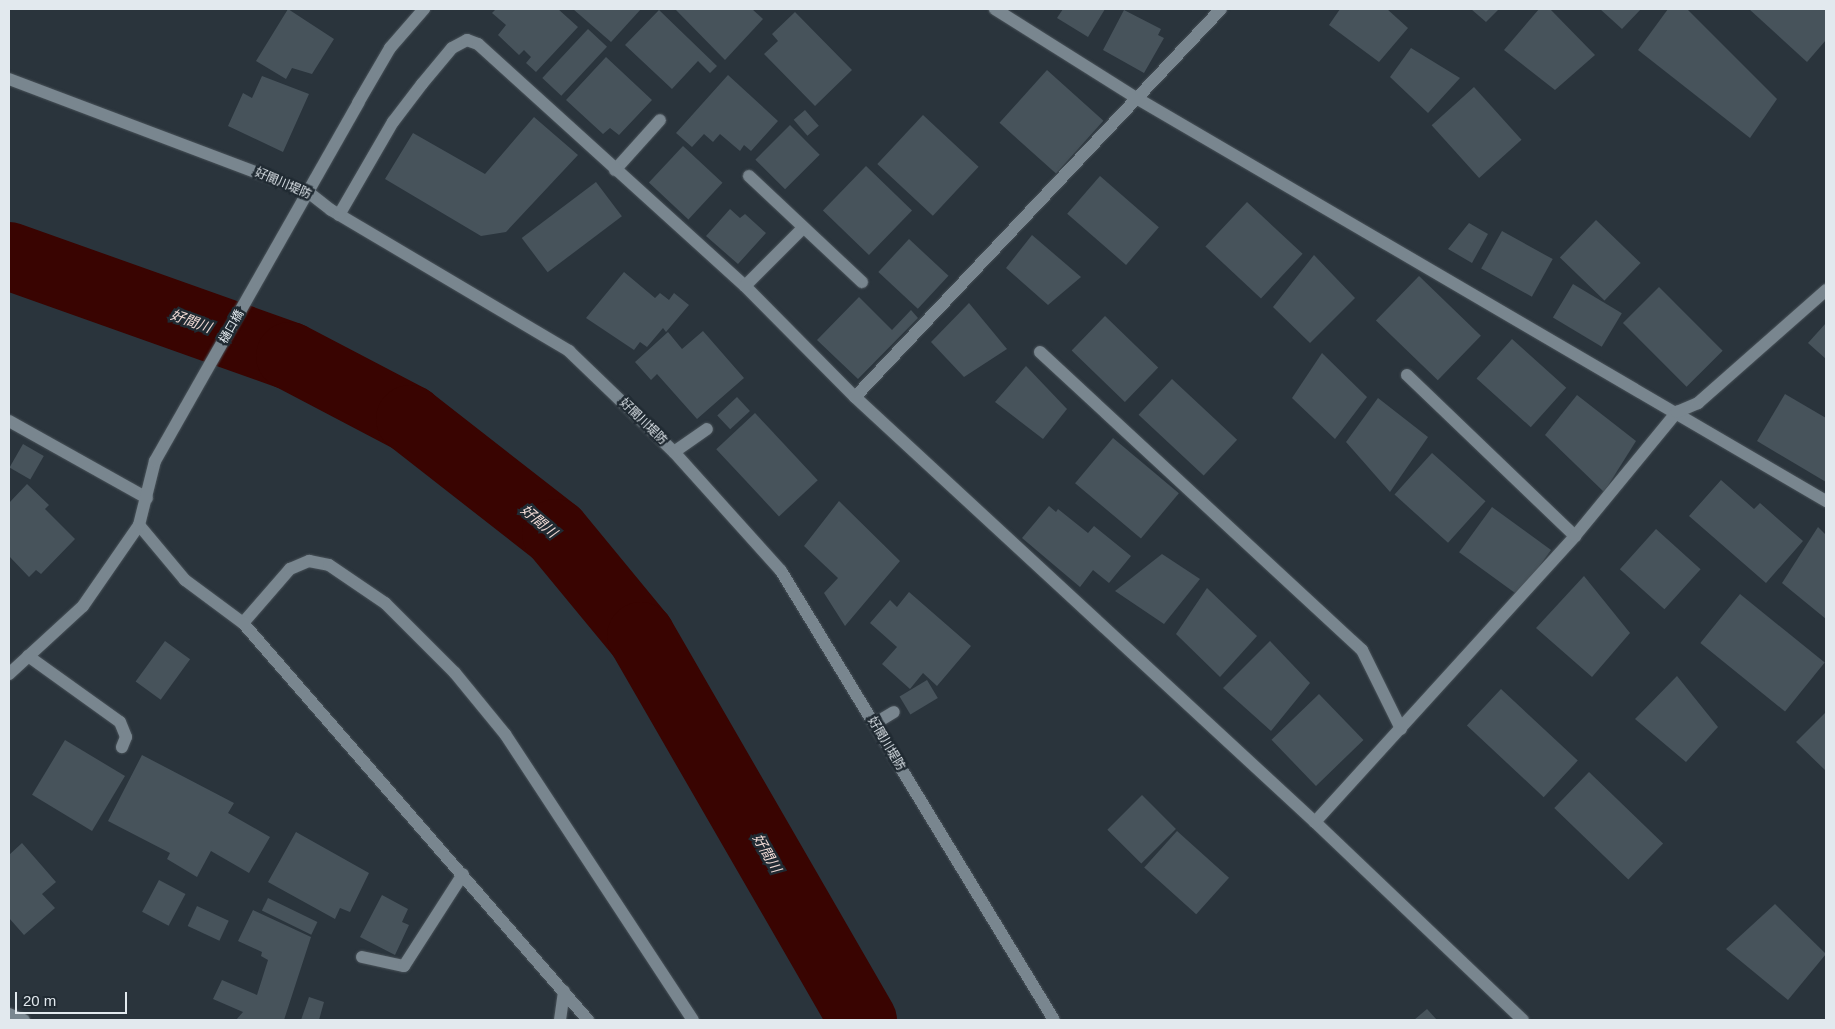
<!DOCTYPE html>
<meta charset="utf-8">
<style>
body{margin:0}
#map{position:relative;width:1835px;height:1029px;overflow:hidden;background:#2a343c;font-family:Arial,"Noto Sans JP",sans-serif}
div>[style]{position:absolute}
[style*='--x']{left:calc(var(--x)*1px);top:calc(var(--y)*1px);width:calc(var(--w)*1px);rotate:calc(var(--a)*1deg)}
.river>*{height:68px;margin:-34px;padding:0 34px;transform-origin:34px;border-radius:34px;background:#390401}
.building>*{inset:0;background:#47535b;transform-origin:0 0}
.roads{filter:drop-shadow(0 0 1px #485158) drop-shadow(0 0 1px #485158)}
.minor>*{height:12px;margin:-6px;padding:0 6px;transform-origin:6px;border-radius:6px;background:#79868f}
.tertiary>*{height:12px;margin:-6px;padding:0 6px;transform-origin:6px;border-radius:6px;background:#79868f}
span{translate:-50% -50%;white-space:nowrap;text-align:center;line-height:1.15;-webkit-text-stroke:5px #202a32;paint-order:stroke}
.street-label{font-size:12px;color:#e2e9ee}
.water-label{font-size:14px;color:#f1dad5;font-style:italic}
.frame{position:absolute;inset:0;border:10px solid #e2e9ee;pointer-events:none}
.scale{position:absolute;left:15px;top:992px;width:112px;height:22px;box-sizing:border-box;border:2px solid #e2e9ee;border-top:0;padding-left:6px;font-size:15px;line-height:18px;white-space:nowrap;color:#e2e9ee;-webkit-text-stroke:4px #202a32;paint-order:stroke}
</style>
<div id="map">
<div class="river">
<div style="--x:9;--y:256;--w:298;--a:19.6"></div>
<div style="--x:290;--y:356;--w:136;--a:27.7"></div>
<div style="--x:410;--y:419;--w:185;--a:38"></div>
<div style="--x:556;--y:533;--w:134;--a:50.5"></div>
<div style="--x:641;--y:636;--w:444;--a:60"></div>
</div>
<div class="building">
<div style="clip-path:polygon(288px 9px,334px 39px,312px 74px,292px 68px,286px 79px,256px 61px)"></div>
<div style="clip-path:polygon(496px 9px,558px 9px,578px 27px,536px 72px,526px 63px,531px 57px,524px 50px,519px 55px,498px 35px,506px 25px,492px 13px)"></div>
<div style="clip-path:polygon(573px 9px,641px 9px,611px 42px)"></div>
<div style="clip-path:polygon(675px 9px,752px 9px,763px 19px,725px 60px)"></div>
<div style="clip-path:polygon(1063px 9px,1105px 9px,1088px 37px,1057px 18px)"></div>
<div style="clip-path:polygon(1340px 9px,1387px 9px,1408px 28px,1379px 62px,1329px 25px)"></div>
<div style="clip-path:polygon(1471px 9px,1499px 9px,1486px 22px)"></div>
<div style="clip-path:polygon(1539px 9px,1550px 9px,1595px 55px,1555px 90px,1504px 50px)"></div>
<div style="clip-path:polygon(1600px 9px,1641px 9px,1622px 29px)"></div>
<div style="clip-path:polygon(1668px 9px,1687px 9px,1777px 99px,1750px 138px,1638px 50px)"></div>
<div style="clip-path:polygon(1749px 9px,1826px 9px,1826px 40px,1807px 62px)"></div>
<div style="clip-path:polygon(659px 10px,717px 66px,710px 73px,698px 61px,672px 89px,625px 45px)"></div>
<div style="clip-path:polygon(1124px 10px,1161px 29px,1158px 35px,1164px 38px,1144px 73px,1103px 50px)"></div>
<div style="clip-path:polygon(795px 12px,852px 70px,815px 106px,764px 54px,778px 41px,772px 34px)"></div>
<div style="left:588px;top:29px;width:26px;height:67px;rotate:43deg"></div>
<div style="clip-path:polygon(1411px 48px,1460px 78px,1428px 113px,1390px 77px)"></div>
<div style="clip-path:polygon(606px 57px,652px 100px,619px 135px,610px 128px,603px 134px,566px 100px)"></div>
<div style="left:1047px;top:70px;width:76px;height:71px;rotate:42deg"></div>
<div style="clip-path:polygon(728px 75px,778px 121px,751px 151px,744px 145px,740px 151px,720px 134px,713px 142px,704px 134px,692px 147px,676px 133px)"></div>
<div style="clip-path:polygon(262px 76px,309px 94px,283px 152px,228px 126px,243px 93px,252px 98px)"></div>
<div style="left:1474px;top:87px;width:71px;height:57px;rotate:48deg"></div>
<div style="left:805px;top:110px;width:21px;height:15px;rotate:49deg"></div>
<div style="left:923px;top:115px;width:76px;height:67px;rotate:43deg"></div>
<div style="clip-path:polygon(534px 117px,578px 155px,506px 232px,481px 236px,385px 179px,413px 133px,485px 174px)"></div>
<div style="left:790px;top:125px;width:42px;height:49px;rotate:45deg"></div>
<div style="left:683px;top:146px;width:54px;height:50px;rotate:43deg"></div>
<div style="left:866px;top:166px;width:64px;height:62px;rotate:44deg"></div>
<div style="left:1100px;top:176px;width:78px;height:50px;rotate:41deg"></div>
<div style="left:596px;top:182px;width:43px;height:93px;rotate:53deg"></div>
<div style="left:1247px;top:202px;width:76px;height:61px;rotate:43deg"></div>
<div style="clip-path:polygon(730px 209px,740px 218px,745px 214px,766px 233px,738px 264px,706px 236px)"></div>
<div style="left:1596px;top:220px;width:62px;height:52px;rotate:44deg"></div>
<div style="clip-path:polygon(1469px 223px,1488px 234px,1472px 263px,1448px 249px)"></div>
<div style="left:1502px;top:231px;width:58px;height:43px;rotate:29deg"></div>
<div style="clip-path:polygon(1032px 235px,1081px 277px,1048px 305px,1006px 268px)"></div>
<div style="left:909px;top:239px;width:54px;height:45px;rotate:43deg"></div>
<div style="clip-path:polygon(1314px 255px,1355px 298px,1310px 343px,1273px 307px)"></div>
<div style="clip-path:polygon(624px 272px,655px 298px,660px 293px,669px 300px,674px 293px,689px 305px,666px 332px,663px 328px,647px 347px,640px 342px,634px 350px,586px 318px)"></div>
<div style="left:1419px;top:276px;width:86px;height:62px;rotate:44deg"></div>
<div style="left:1573px;top:284px;width:57px;height:39px;rotate:31deg"></div>
<div style="left:1659px;top:287px;width:90px;height:51px;rotate:45deg"></div>
<div style="clip-path:polygon(859px 297px,892px 330px,911px 310px,918px 318px,858px 379px,817px 340px)"></div>
<div style="clip-path:polygon(969px 303px,1007px 349px,964px 377px,931px 342px)"></div>
<div style="left:1105px;top:316px;width:74px;height:48px;rotate:44deg"></div>
<div style="clip-path:polygon(1826px 323px,1826px 359px,1808px 343px)"></div>
<div style="clip-path:polygon(703px 331px,744px 378px,697px 419px,657px 374px,651px 380px,635px 362px,668px 332px,682px 349px)"></div>
<div style="left:1512px;top:339px;width:73px;height:53px;rotate:42deg"></div>
<div style="clip-path:polygon(1322px 353px,1367px 397px,1335px 439px,1292px 398px)"></div>
<div style="clip-path:polygon(1026px 366px,1067px 409px,1043px 439px,995px 402px)"></div>
<div style="left:1172px;top:379px;width:89px;height:49px;rotate:43deg"></div>
<div style="clip-path:polygon(1785px 394px,1826px 418px,1826px 482px,1757px 441px)"></div>
<div style="clip-path:polygon(1577px 395px,1636px 441px,1604px 492px,1545px 435px)"></div>
<div style="left:737px;top:397px;width:19px;height:27px;rotate:47deg"></div>
<div style="clip-path:polygon(1378px 398px,1428px 437px,1390px 492px,1346px 442px)"></div>
<div style="left:755px;top:413px;width:92px;height:53px;rotate:47deg"></div>
<div style="left:1113px;top:438px;width:86px;height:59px;rotate:40deg"></div>
<div style="left:23px;top:444px;width:24px;height:27px;rotate:30deg"></div>
<div style="left:1432px;top:453px;width:72px;height:56px;rotate:42deg"></div>
<div style="clip-path:polygon(1721px 480px,1754px 509px,1760px 503px,1803px 541px,1766px 583px,1689px 516px)"></div>
<div style="clip-path:polygon(27px 484px,49px 505px,45px 509px,75px 539px,41px 574px,36px 570px,29px 577px,9px 556px,9px 503px)"></div>
<div style="clip-path:polygon(839px 501px,900px 561px,845px 626px,824px 593px,838px 578px,804px 546px)"></div>
<div style="clip-path:polygon(1049px 506px,1056px 512px,1058px 509px,1088px 533px,1094px 526px,1131px 556px,1109px 583px,1093px 570px,1080px 587px,1022px 538px)"></div>
<div style="left:1492px;top:507px;width:73px;height:56px;rotate:36deg"></div>
<div style="clip-path:polygon(1818px 527px,1826px 535px,1826px 619px,1782px 583px)"></div>
<div style="left:1656px;top:529px;width:60px;height:54px;rotate:42deg"></div>
<div style="clip-path:polygon(1162px 554px,1200px 579px,1164px 624px,1115px 591px)"></div>
<div style="clip-path:polygon(1584px 576px,1630px 633px,1592px 677px,1536px 628px)"></div>
<div style="clip-path:polygon(1207px 588px,1257px 636px,1220px 677px,1176px 634px)"></div>
<div style="clip-path:polygon(909px 592px,971px 646px,937px 686px,923px 673px,910px 689px,882px 664px,897px 647px,870px 623px,890px 600px,897px 607px)"></div>
<div style="left:1740px;top:594px;width:109px;height:63px;rotate:39deg"></div>
<div style="left:165px;top:641px;width:31px;height:50px;rotate:36deg"></div>
<div style="clip-path:polygon(1270px 641px,1310px 683px,1271px 731px,1223px 688px)"></div>
<div style="clip-path:polygon(1677px 676px,1718px 727px,1686px 762px,1635px 719px)"></div>
<div style="left:927px;top:680px;width:21px;height:32px;rotate:59deg"></div>
<div style="left:1501px;top:689px;width:105px;height:50px;rotate:43deg"></div>
<div style="left:1319px;top:694px;width:64px;height:66px;rotate:46deg"></div>
<div style="clip-path:polygon(1825px 713px,1826px 714px,1826px 771px,1796px 742px)"></div>
<div style="left:65px;top:740px;width:70px;height:64px;rotate:31deg"></div>
<div style="clip-path:polygon(142px 755px,234px 803px,228px 813px,270px 837px,249px 873px,211px 851px,197px 877px,167px 859px,170px 853px,108px 821px)"></div>
<div style="left:1589px;top:772px;width:103px;height:50px;rotate:44deg"></div>
<div style="left:1142px;top:795px;width:48px;height:49px;rotate:45deg"></div>
<div style="left:1177px;top:831px;width:70px;height:49px;rotate:42deg"></div>
<div style="clip-path:polygon(296px 832px,369px 873px,350px 912px,340px 908px,335px 919px,268px 882px)"></div>
<div style="clip-path:polygon(22px 843px,56px 882px,42px 894px,55px 908px,24px 935px,9px 918px,9px 855px)"></div>
<div style="left:159px;top:880px;width:30px;height:36px;rotate:28deg"></div>
<div style="clip-path:polygon(382px 895px,408px 909px,402px 922px,409px 925px,395px 955px,360px 937px)"></div>
<div style="left:268px;top:898px;width:55px;height:14px;rotate:26deg"></div>
<div style="clip-path:polygon(1775px 904px,1826px 954px,1788px 1000px,1726px 949px)"></div>
<div style="left:197px;top:906px;width:35px;height:22px;rotate:25deg"></div>
<div style="clip-path:polygon(253px 910px,311px 937px,284px 1020px,236px 1020px,243px 1012px,213px 999px,222px 980px,257px 995px,268px 960px,261px 956px,262px 952px,238px 941px)"></div>
<div style="clip-path:polygon(309px 997px,324px 1002px,319px 1020px,301px 1020px)"></div>
<div style="clip-path:polygon(1427px 1009px,1437px 1020px,1414px 1020px)"></div>
</div>
<div class="roads">
<div class="minor">
<div style="--x:995;--y:9;--w:169;--a:32.2"></div>
<div style="--x:1138;--y:99;--w:797;--a:30.3"></div>
<div style="--x:9;--y:79;--w:320;--a:20.7"></div>
<div style="--x:308;--y:192;--w:29;--a:38"></div>
<div style="--x:331;--y:210;--w:277;--a:30.6"></div>
<div style="--x:569;--y:351;--w:146;--a:43.9"></div>
<div style="--x:674;--y:452;--w:160;--a:48"></div>
<div style="--x:781;--y:571;--w:525;--a:58.7"></div>
<div style="--x:615;--y:170;--w:67;--a:-48"></div>
<div style="--x:749;--y:176;--w:155;--a:43.2"></div>
<div style="--x:339;--y:215;--w:108;--a:-59.9"></div>
<div style="--x:393;--y:122;--w:48;--a:-52.7"></div>
<div style="--x:422;--y:84;--w:47;--a:-50.2"></div>
<div style="--x:452;--y:48;--w:17;--a:-28"></div>
<div style="--x:467;--y:40;--w:12;--a:20"></div>
<div style="--x:478;--y:44;--w:360;--a:42.2"></div>
<div style="--x:745;--y:286;--w:156;--a:45.3"></div>
<div style="--x:855;--y:397;--w:626;--a:42.74"></div>
<div style="--x:1315;--y:822;--w:287;--a:43.6"></div>
<div style="--x:745;--y:286;--w:82;--a:-45"></div>
<div style="--x:1040;--y:352;--w:439;--a:42.8"></div>
<div style="--x:1362;--y:650;--w:88;--a:63.7"></div>
<div style="--x:1407;--y:375;--w:233;--a:43.8"></div>
<div style="--x:855;--y:397;--w:533;--a:-46.67"></div>
<div style="--x:9;--y:421;--w:158;--a:29.2"></div>
<div style="--x:674;--y:452;--w:40;--a:-34.9"></div>
<div style="--x:243;--y:623;--w:72;--a:-49"></div>
<div style="--x:290;--y:569;--w:21;--a:-23"></div>
<div style="--x:309;--y:561;--w:20;--a:11"></div>
<div style="--x:329;--y:565;--w:68;--a:34.2"></div>
<div style="--x:385;--y:603;--w:99;--a:45"></div>
<div style="--x:455;--y:673;--w:79;--a:50.7"></div>
<div style="--x:505;--y:734;--w:342;--a:56.7"></div>
<div style="--x:28;--y:656;--w:113;--a:35.7"></div>
<div style="--x:120;--y:722;--w:16;--a:68"></div>
<div style="--x:126;--y:737;--w:11;--a:112"></div>
<div style="--x:874;--y:724;--w:23;--a:-31"></div>
<div style="--x:1315;--y:822;--w:387;--a:-47.7"></div>
<div style="--x:1575;--y:536;--w:161;--a:-50.6"></div>
<div style="--x:1677;--y:412;--w:23;--a:-23"></div>
<div style="--x:1698;--y:403;--w:171;--a:-41.4"></div>
<div style="--x:362;--y:957;--w:43;--a:12.1"></div>
<div style="--x:404;--y:966;--w:109;--a:-57.3"></div>
<div style="--x:9;--y:1014;--w:16;--a:22"></div>
<div style="--x:560;--y:1020;--w:29;--a:-82"></div>
</div>
<div class="tertiary">
<div style="--x:139;--y:525;--w:72;--a:50.1"></div>
<div style="--x:185;--y:580;--w:72;--a:36.6"></div>
<div style="--x:243;--y:623;--w:526;--a:49.01"></div>
<div style="--x:9;--y:674;--w:100;--a:-42.6"></div>
<div style="--x:83;--y:606;--w:98;--a:-55.3"></div>
<div style="--x:139;--y:525;--w:66;--a:-76"></div>
<div style="--x:155;--y:461;--w:412;--a:-60.4"></div>
<div style="--x:358;--y:103;--w:64;--a:-59.8"></div>
<div style="--x:390;--y:48;--w:52;--a:-48.9"></div>
</div>
</div>
<div class="street-label">
<span style="left:283px;top:184px;rotate:23deg">好間川堤防</span>
<span style="left:232px;top:327px;rotate:-60deg">樋口橋</span>
<span style="left:643px;top:422px;rotate:44deg">好間川堤防</span>
<span style="left:886px;top:744px;rotate:59deg">好間川堤防</span>
</div>
<div class="water-label">
<span style="left:191px;top:321px;rotate:20deg">好間川</span>
<span style="left:539px;top:521px;rotate:40deg">好間川</span>
<span style="left:767px;top:853px;rotate:60deg">好間川</span>
</div>
<div class="frame"></div>
<div class="scale">20 m</div>
</div>
